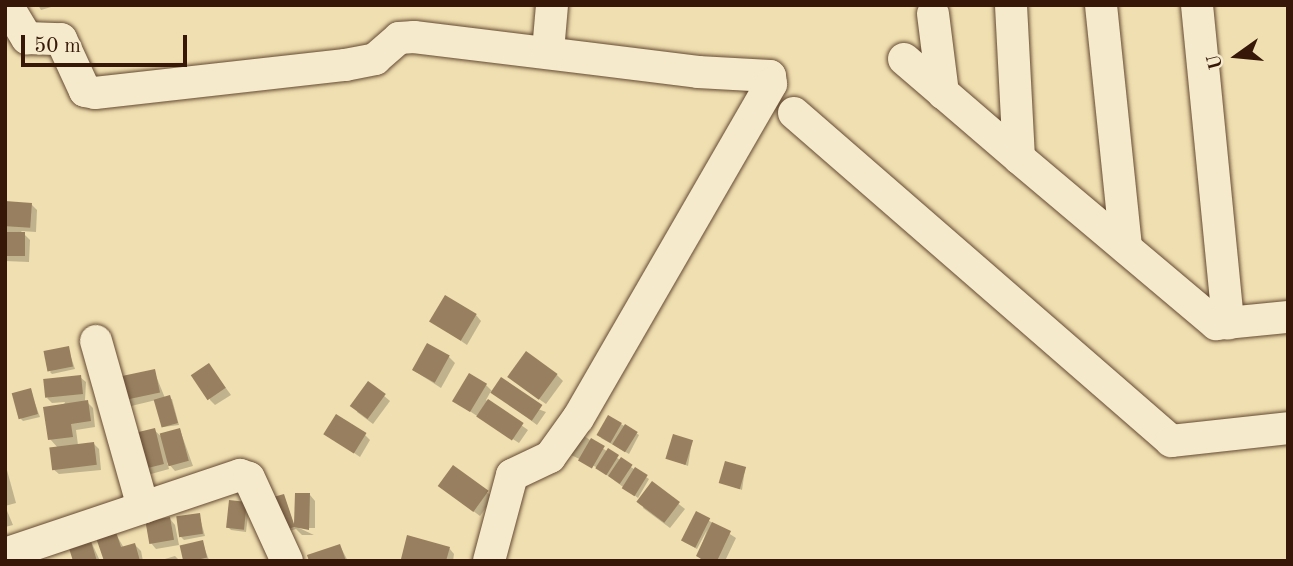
<!DOCTYPE html>
<style>
body{margin:0}
#map{position:relative;width:1293px;height:566px;overflow:hidden;background:#f0dfb0;font-family:"Old Standard TT",serif}
div>[style]{position:absolute}
[style*='--x']{left:calc(var(--x)*1px);top:calc(var(--y)*1px);width:calc(var(--w)*1px);rotate:calc(var(--a)*1deg)}
.shadow>*{inset:0;background:#0003}
.building>*{inset:0;background:#977f5f;transform-origin:0 0}
.roads{filter:drop-shadow(0 0 2px #644932) drop-shadow(0 0 2px #644932)}
.minor>*{height:32px;margin:-16px;padding:0 16px;transform-origin:16px;border-radius:16px;background:#f5eacc}
span{translate:-50% -50%;white-space:nowrap;text-align:center;line-height:1.15;-webkit-text-stroke:6px #f5eacc;paint-order:stroke}
.frame{position:absolute;inset:0;border:7px solid #361708;pointer-events:none}
.north{position:absolute;left:1202px;top:21px;width:70px;height:70px;-webkit-text-stroke:5px #f5eacc;paint-order:stroke;rotate:255deg;font-size:19px;font-weight:700;line-height:28px;text-align:center;color:#361708}
.north::after{content:'';display:block;margin:auto;width:24px;height:32px;background:#361708;clip-path:polygon(50% 0,100% 100%,50% 72%,0 100%)}
.scale{position:absolute;left:21px;top:35px;width:166px;height:32px;box-sizing:border-box;border:4px solid #361708;border-top:0;padding-left:9px;font-size:21px;line-height:24px;white-space:nowrap;color:#361708;-webkit-text-stroke:5px #f5eacc;paint-order:stroke}
</style>
<div id="map">
<div class="shadow">
<div style="clip-path:polygon(38px 5px,58px 5px,41px 10px)"></div>
<div style="clip-path:polygon(5px 203px,31px 204px,37px 210px,36px 232px,21px 231px,30px 240px,29px 262px,5px 261px)"></div>
<div style="clip-path:polygon(476px 315px,481px 321px,467px 345px,432px 321px)"></div>
<div style="clip-path:polygon(68px 348px,75px 369px,52px 374px,50px 372px)"></div>
<div style="clip-path:polygon(449px 357px,455px 363px,441px 388px,413px 370px)"></div>
<div style="clip-path:polygon(209px 365px,231px 395px,215px 405px,210px 400px)"></div>
<div style="clip-path:polygon(154px 371px,165px 398px,172px 399px,179px 425px,163px 427px,156px 400px,127px 407px,122px 401px)"></div>
<div style="clip-path:polygon(557px 375px,563px 381px,546px 404px,515px 382px)"></div>
<div style="clip-path:polygon(80px 377px,86px 382px,85px 400px,93px 408px,95px 427px,76px 430px,78px 445px,94px 444px,99px 449px,101px 470px,59px 474px,53px 469px,58px 448px,50px 439px,65px 402px,52px 403px,47px 398px)"></div>
<div style="clip-path:polygon(369px 383px,390px 401px,373px 424px,357px 412px)"></div>
<div style="clip-path:polygon(486px 385px,493px 392px,546px 412px,537px 425px,491px 391px,486px 400px,528px 430px,519px 443px,454px 401px)"></div>
<div style="clip-path:polygon(30px 390px,40px 417px,23px 421px,21px 419px)"></div>
<div style="clip-path:polygon(621px 424px,639px 435px,629px 454px,601px 438px)"></div>
<div style="clip-path:polygon(154px 430px,163px 438px,180px 430px,193px 466px,175px 471px,167px 462px,169px 469px,151px 474px,145px 468px)"></div>
<div style="clip-path:polygon(578px 432px,649px 479px,638px 498px,596px 467px,569px 454px)"></div>
<div style="clip-path:polygon(326px 434px,364px 434px,370px 440px,360px 457px)"></div>
<div style="clip-path:polygon(692px 441px,688px 466px,668px 458px)"></div>
<div style="clip-path:polygon(5px 463px,16px 503px,5px 506px)"></div>
<div style="clip-path:polygon(745px 469px,742px 490px,722px 482px)"></div>
<div style="clip-path:polygon(652px 483px,685px 509px,670px 528px,643px 508px)"></div>
<div style="clip-path:polygon(446px 491px,488px 493px,493px 498px,480px 516px)"></div>
<div style="clip-path:polygon(297px 495px,310px 495px,315px 501px,315px 528px,299px 528px,314px 535px,302px 535px,296px 529px,286px 532px,284px 496px,295px 528px)"></div>
<div style="clip-path:polygon(5px 506px,13px 525px,5px 527px)"></div>
<div style="clip-path:polygon(249px 506px,246px 532px,231px 530px,229px 528px)"></div>
<div style="clip-path:polygon(697px 513px,736px 538px,725px 561px,703px 561px,698px 556px,707px 530px,697px 549px,684px 542px)"></div>
<div style="clip-path:polygon(199px 515px,205px 536px,184px 540px,181px 537px)"></div>
<div style="clip-path:polygon(170px 519px,175px 525px,179px 545px,156px 549px,151px 543px)"></div>
<div style="clip-path:polygon(114px 531px,124px 548px,135px 545px,141px 551px,143px 561px,106px 561px)"></div>
<div style="clip-path:polygon(89px 537px,100px 561px,75px 561px)"></div>
<div style="clip-path:polygon(202px 542px,209px 560px,185px 561px,182px 546px)"></div>
<div style="clip-path:polygon(340px 546px,348px 561px,311px 561px)"></div>
<div style="clip-path:polygon(449px 548px,454px 554px,453px 561px,403px 559px)"></div>
<div style="clip-path:polygon(175px 556px,180px 561px,158px 561px)"></div>
</div>
<div class="building">
<div style="left:5px;top:201px;width:27px;height:25px;rotate:4deg"></div>
<div style="left:5px;top:232px;width:20px;height:24px"></div>
<div style="left:445px;top:295px;width:37px;height:31px;rotate:31deg"></div>
<div style="left:427px;top:343px;width:26px;height:31px;rotate:29deg"></div>
<div style="left:69px;top:346px;width:21px;height:26px;rotate:79deg"></div>
<div style="left:526px;top:351px;width:39px;height:32px;rotate:36deg"></div>
<div style="left:209px;top:363px;width:30px;height:22px;rotate:56deg"></div>
<div style="left:155px;top:369px;width:24px;height:42px;rotate:78deg"></div>
<div style="left:469px;top:373px;width:21px;height:33px;rotate:31deg"></div>
<div style="left:81px;top:375px;width:19px;height:38px;rotate:84deg"></div>
<div style="left:501px;top:377px;width:50px;height:19px;rotate:34deg"></div>
<div style="left:368px;top:381px;width:22px;height:31px;rotate:36deg"></div>
<div style="left:31px;top:388px;width:27px;height:20px;rotate:75deg"></div>
<div style="left:170px;top:395px;width:29px;height:17px;rotate:74deg"></div>
<div style="left:488px;top:399px;width:43px;height:21px;rotate:34deg"></div>
<div style="clip-path:polygon(88px 400px,91px 421px,71px 424px,73px 437px,48px 440px,43px 407px)"></div>
<div style="left:336px;top:414px;width:36px;height:24px;rotate:32deg"></div>
<div style="left:608px;top:415px;width:16px;height:23px;rotate:30deg"></div>
<div style="left:625px;top:424px;width:15px;height:24px;rotate:32deg"></div>
<div style="left:155px;top:428px;width:37px;height:21px;rotate:76deg"></div>
<div style="left:180px;top:428px;width:34px;height:21px;rotate:75deg"></div>
<div style="left:673px;top:434px;width:21px;height:26px;rotate:17deg"></div>
<div style="left:591px;top:438px;width:16px;height:26px;rotate:30deg"></div>
<div style="left:94px;top:442px;width:23px;height:45px;rotate:83deg"></div>
<div style="left:608px;top:448px;width:13px;height:24px;rotate:32deg"></div>
<div style="left:621px;top:457px;width:14px;height:23px;rotate:34deg"></div>
<div style="left:725px;top:461px;width:22px;height:23px;rotate:16deg"></div>
<div style="left:453px;top:465px;width:44px;height:26px;rotate:36deg"></div>
<div style="left:635px;top:467px;width:15px;height:25px;rotate:32deg"></div>
<div style="left:652px;top:481px;width:35px;height:26px;rotate:37deg"></div>
<div style="clip-path:polygon(295px 493px,310px 493px,309px 530px,294px 527px,282px 531px,270px 498px,284px 494px,294px 524px)"></div>
<div style="left:229px;top:500px;width:18px;height:28px;rotate:6deg"></div>
<div style="left:696px;top:511px;width:16px;height:33px;rotate:27deg"></div>
<div style="left:200px;top:513px;width:21px;height:24px;rotate:82deg"></div>
<div style="left:170px;top:517px;width:23px;height:25px;rotate:80deg"></div>
<div style="clip-path:polygon(712px 522px,731px 531px,717px 561px,705px 561px,696px 556px)"></div>
<div style="clip-path:polygon(115px 529px,121px 547px,135px 543px,140px 561px,104px 561px,95px 535px)"></div>
<div style="clip-path:polygon(89px 535px,97px 561px,73px 561px,67px 542px)"></div>
<div style="clip-path:polygon(407px 535px,450px 547px,446px 561px,401px 559px)"></div>
<div style="left:203px;top:540px;width:18px;height:24px;rotate:77deg"></div>
<div style="clip-path:polygon(340px 544px,346px 561px,309px 561px,307px 555px)"></div>
</div>
<div class="roads">
<div class="minor">
<div style="--x:7;--y:5;--w:39;--a:59"></div>
<div style="--x:27;--y:38;--w:34;--a:2"></div>
<div style="--x:61;--y:39;--w:57;--a:65.2"></div>
<div style="--x:85;--y:91;--w:10;--a:11"></div>
<div style="--x:95;--y:93;--w:252;--a:-6.4"></div>
<div style="--x:345;--y:65;--w:31;--a:-11"></div>
<div style="--x:375;--y:59;--w:32;--a:-41"></div>
<div style="--x:399;--y:38;--w:15;--a:-4"></div>
<div style="--x:414;--y:37;--w:286;--a:7"></div>
<div style="--x:698;--y:72;--w:72;--a:3.2"></div>
<div style="--x:770;--y:76;--w:8;--a:83"></div>
<div style="--x:771;--y:84;--w:386;--a:120"></div>
<div style="--x:578;--y:418;--w:48;--a:125.7"></div>
<div style="--x:550;--y:457;--w:42;--a:154.7"></div>
<div style="--x:512;--y:475;--w:89;--a:105"></div>
<div style="--x:1101;--y:5;--w:244;--a:84.1"></div>
<div style="--x:1197;--y:5;--w:320;--a:84.4"></div>
<div style="--x:933;--y:14;--w:80;--a:82.8"></div>
<div style="--x:548;--y:51;--w:46;--a:-85"></div>
<div style="--x:904;--y:59;--w:152;--a:40.7"></div>
<div style="--x:1019;--y:158;--w:153;--a:-93"></div>
<div style="--x:794;--y:113;--w:500;--a:41"></div>
<div style="--x:1171;--y:441;--w:118;--a:-6.3"></div>
<div style="--x:1019;--y:158;--w:258;--a:40.1"></div>
<div style="--x:1216;--y:324;--w:72;--a:-5.6"></div>
<div style="--x:96;--y:341;--w:173;--a:74.2"></div>
<div style="--x:5;--y:554;--w:248;--a:-18.6"></div>
<div style="--x:240;--y:475;--w:9;--a:18"></div>
<div style="--x:249;--y:478;--w:91;--a:65.4"></div>
</div>
</div>
<div class="frame"></div>
<div class="north">U</div>
<div class="scale">50 m</div>
</div>
